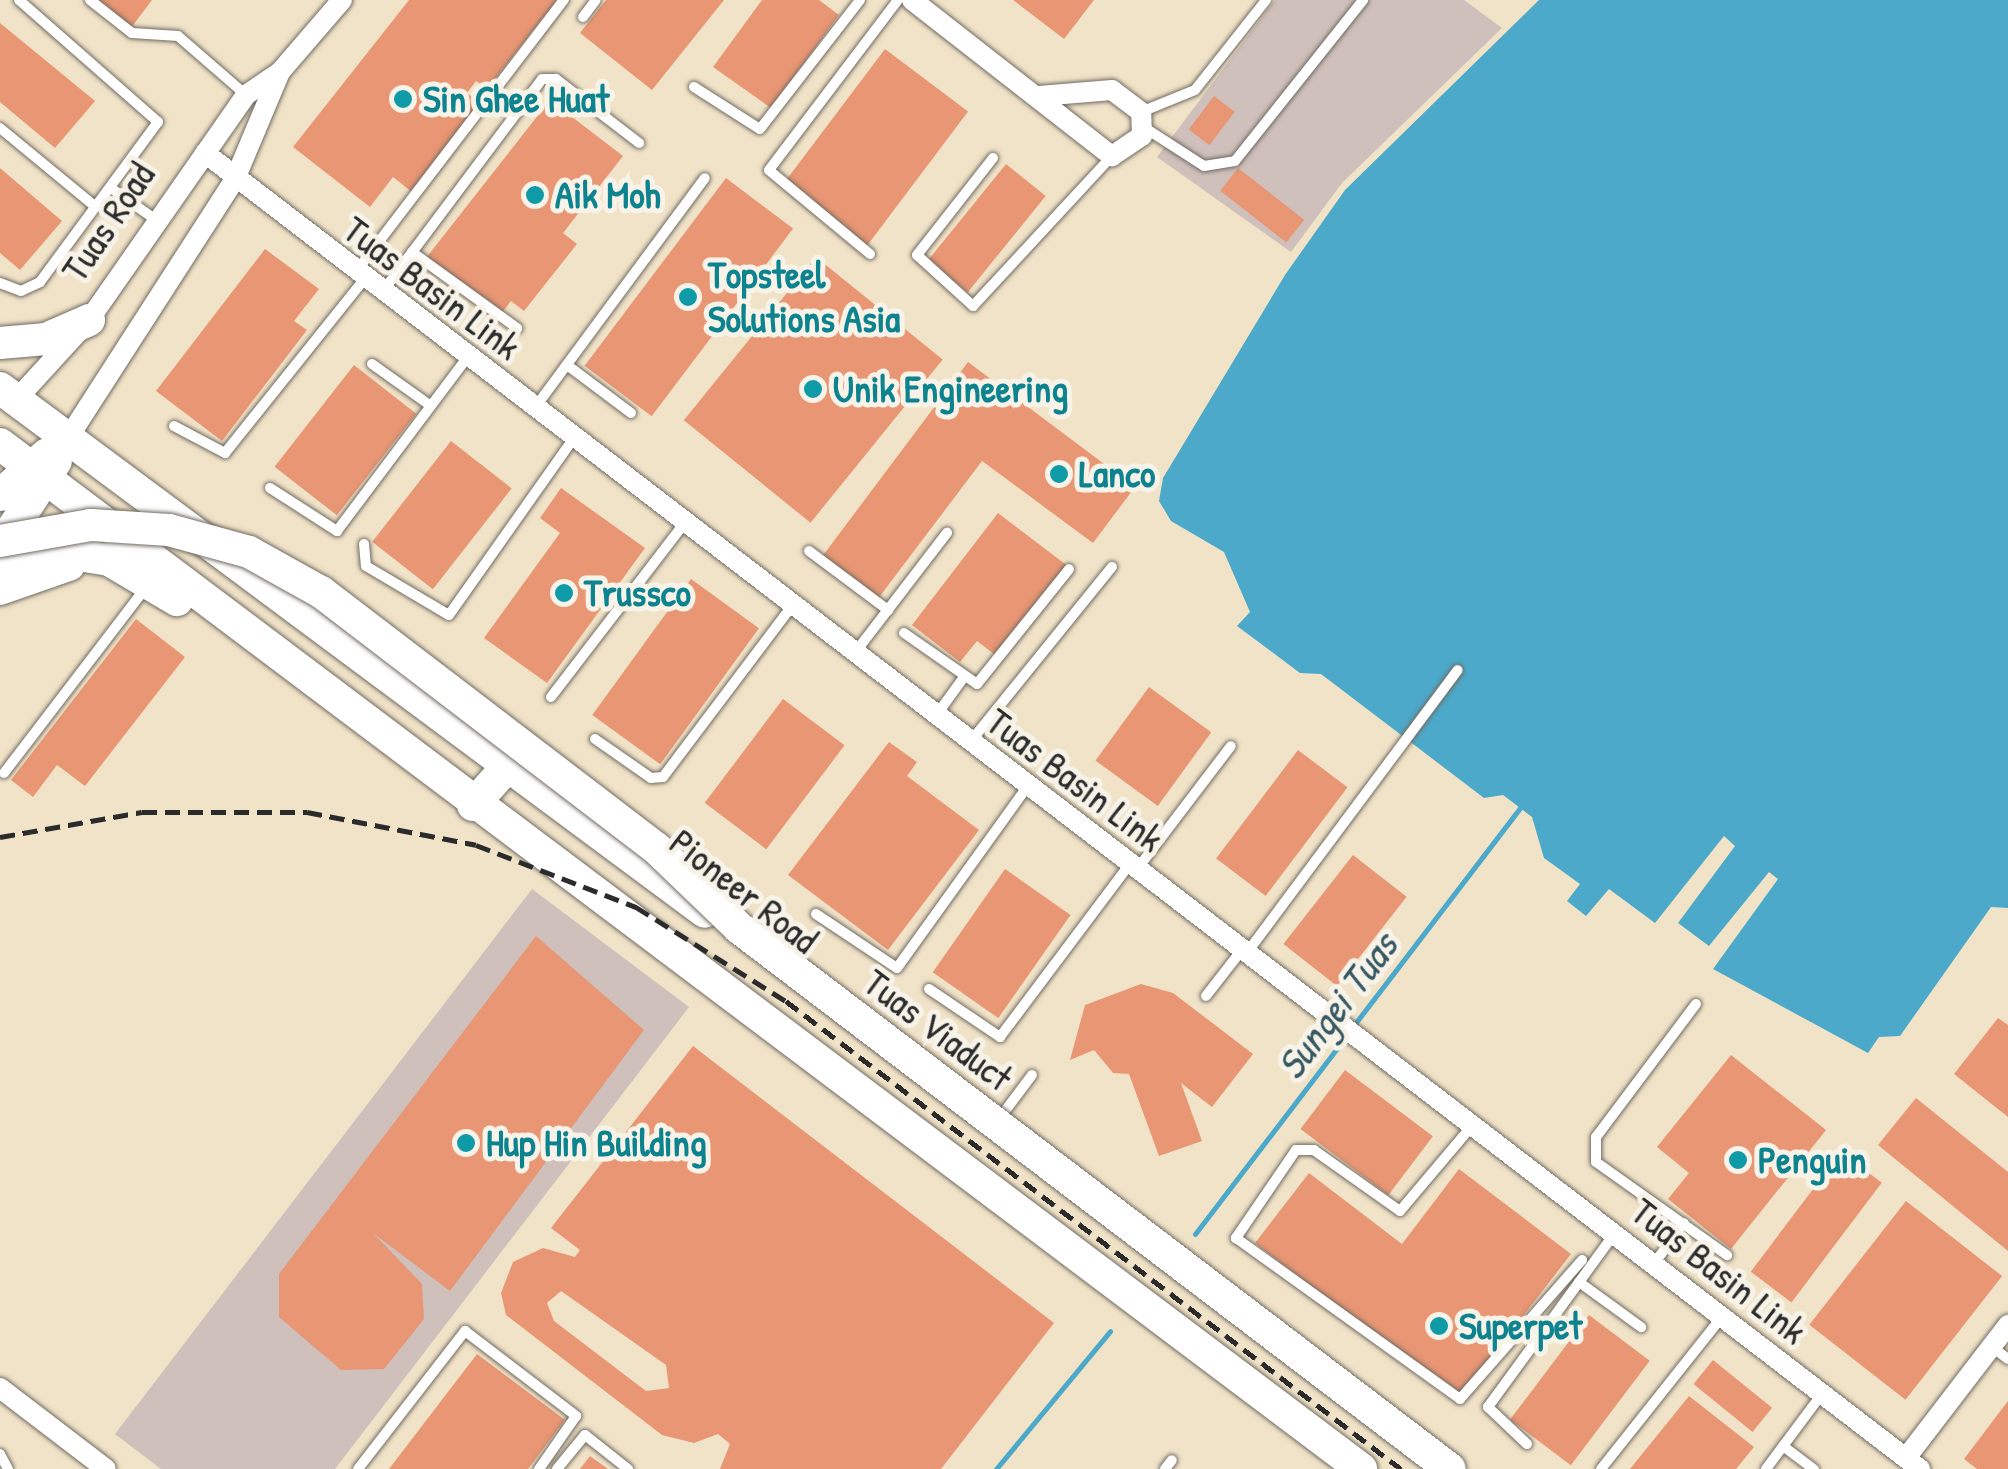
<!DOCTYPE html>
<style>
body{margin:0}
#map{position:relative;width:2008px;height:1469px;overflow:hidden;background:#f1e3c8;font-family:"Patrick Hand",sans-serif}
div>[style]{position:absolute}
[style*='--x']{left:calc(var(--x)*1px);top:calc(var(--y)*1px);width:calc(var(--w)*1px);rotate:calc(var(--a)*1deg)}
.industrial>*{inset:0;background:#cfc0bb}
.water>*{inset:0;background:#4ca9ca}
.stream>*{height:5px;margin:-2.5px;padding:0 2.5px;transform-origin:2.5px;border-radius:2.5px;background:#4ca9ca}
.building>*{inset:0;background:#e89674;transform-origin:0 0}
.roads{filter:drop-shadow(0 0 2px #706b62) drop-shadow(0 0 2px #706b62)}
.service>*{height:10px;margin:-5px;padding:0 5px;transform-origin:5px;border-radius:5px;background:#fff}
.minor>*{height:20px;margin:-10px;padding:0 10px;transform-origin:10px;border-radius:10px;background:#fff}
.primary>*{height:32px;margin:-16px;padding:0 16px;transform-origin:16px;border-radius:16px;background:#fff}
.rail>*{height:5px;margin-top:-2.5px;transform-origin:0;background:repeating-linear-gradient(90deg,#2b2b2b 0 15px,transparent 0 23px)}
.bridges{filter:drop-shadow(0 0 2px #706b62) drop-shadow(0 0 2px #706b62)}
.primary-bridge>*{height:32px;margin:-16px;padding:0 16px;transform-origin:16px;border-radius:16px;background:#fff}
.dots>*{width:28px;height:28px;translate:-50% -50%;box-sizing:border-box;border:5px solid #f7f3e8;border-radius:50%}
span{translate:-50% -50%;white-space:nowrap;text-align:center;line-height:1.15;-webkit-text-stroke:10px #f7f3e8;paint-order:stroke}
.culture-label{font-size:38px;color:#0d838f;font-weight:700}
.left{translate:0 -50%;text-align:left}
.street-label{font-size:38px;color:#2b2b2b}
.water-label{font-size:40px;color:#375763;font-style:italic}
</style>
<div id="map">
<div class="industrial">
<div style="clip-path:polygon(1275px 0,1464px 0,1502px 28px,1342px 183px,1291px 252px,1157px 157px)"></div>
<div style="clip-path:polygon(532px 889px,689px 1007px,335px 1469px,161px 1469px,115px 1434px)"></div>
</div>
<div class="water">
<div style="clip-path:polygon(1539px 0,2008px 0,2008px 908px,1991px 907px,1900px 1036px,1879px 1037px,1868px 1053px,1713px 969px,1778px 879px,1769px 872px,1709px 946px,1678px 923px,1735px 846px,1724px 836px,1655px 923px,1609px 889px,1586px 916px,1567px 901px,1580px 884px,1544px 858px,1532px 817px,1503px 795px,1484px 798px,1321px 674px,1300px 673px,1237px 626px,1250px 612px,1224px 552px,1171px 521px,1159px 501px,1163px 478px,1285px 275px,1345px 190px)"></div>
</div>
<div class="stream">
<div style="--x:1354;--y:1025;--w:273;--a:-52.6"></div>
<div style="--x:1195;--y:1234;--w:252;--a:-52.6"></div>
<div style="--x:996;--y:1469;--w:179;--a:-50.4"></div>
</div>
<div class="building">
<div style="clip-path:polygon(95px 0,152px 0,131px 28px)"></div>
<div style="clip-path:polygon(409px 0,557px 0,487px 89px,476px 81px,467px 93px,481px 104px,412px 192px,393px 177px,370px 207px,293px 147px)"></div>
<div style="clip-path:polygon(606px 0,724px 0,652px 90px,580px 33px)"></div>
<div style="clip-path:polygon(762px 0,819px 0,839px 15px,771px 108px,713px 67px)"></div>
<div style="clip-path:polygon(1013px 0,1094px 0,1064px 39px)"></div>
<div style="clip-path:polygon(0 23px,95px 101px,55px 148px,0 102px)"></div>
<div style="left:885px;top:49px;width:104px;height:172px;rotate:37deg"></div>
<div style="left:1214px;top:96px;width:26px;height:42px;rotate:37deg"></div>
<div style="clip-path:polygon(550px 100px,623px 156px,563px 233px,577px 244px,524px 311px,511px 301px,500px 315px,426px 258px)"></div>
<div style="left:1006px;top:164px;width:51px;height:124px;rotate:39deg"></div>
<div style="clip-path:polygon(0 168px,62px 221px,20px 270px,0 253px)"></div>
<div style="left:1238px;top:168px;width:84px;height:29px;rotate:38deg"></div>
<div style="left:726px;top:178px;width:84px;height:235px;rotate:37deg"></div>
<div style="clip-path:polygon(265px 249px,319px 289px,294px 321px,307px 330px,222px 441px,156px 391px)"></div>
<div style="left:816px;top:257px;width:163px;height:210px;rotate:39deg"></div>
<div style="clip-path:polygon(968px 362px,1135px 487px,1093px 543px,982px 461px,877px 600px,821px 558px)"></div>
<div style="left:354px;top:365px;width:79px;height:129px;rotate:38deg"></div>
<div style="left:451px;top:441px;width:77px;height:128px;rotate:38deg"></div>
<div style="clip-path:polygon(561px 488px,645px 548px,547px 683px,484px 638px,560px 533px,540px 518px)"></div>
<div style="clip-path:polygon(998px 513px,1069px 567px,999px 658px,977px 641px,960px 662px,912px 625px)"></div>
<div style="left:691px;top:579px;width:84px;height:168px;rotate:36deg"></div>
<div style="clip-path:polygon(136px 619px,185px 657px,85px 786px,57px 765px,33px 797px,11px 780px)"></div>
<div style="left:1149px;top:687px;width:77px;height:91px;rotate:36deg"></div>
<div style="left:783px;top:699px;width:77px;height:130px;rotate:37deg"></div>
<div style="clip-path:polygon(889px 742px,917px 762px,907px 776px,979px 830px,888px 950px,788px 875px)"></div>
<div style="left:1298px;top:750px;width:62px;height:136px;rotate:37deg"></div>
<div style="left:1353px;top:855px;width:68px;height:113px;rotate:38deg"></div>
<div style="left:1005px;top:869px;width:80px;height:126px;rotate:35deg"></div>
<div style="clip-path:polygon(536px 936px,644px 1030px,450px 1291px,373px 1233px,422px 1284px,424px 1319px,384px 1369px,341px 1370px,279px 1317px,279px 1274px)"></div>
<div style="clip-path:polygon(1141px 984px,1173px 993px,1253px 1054px,1212px 1107px,1181px 1083px,1202px 1141px,1159px 1156px,1129px 1074px,1113px 1073px,1094px 1050px,1070px 1060px,1085px 1005px)"></div>
<div style="clip-path:polygon(1998px 1018px,2008px 1025px,2008px 1117px,1954px 1074px)"></div>
<div style="clip-path:polygon(evenodd,693px 1046px,1054px 1323px,941px 1469px,720px 1469px,730px 1444px,718px 1434px,694px 1443px,662px 1435px,506px 1315px,501px 1293px,513px 1262px,543px 1248px,575px 1257px,580px 1250px,551px 1228px,693px 1046px,561px 1291px,666px 1365px,669px 1388px,646px 1391px,554px 1321px,547px 1303px,561px 1291px)"></div>
<div style="clip-path:polygon(1731px 1055px,1826px 1130px,1731px 1249px,1668px 1199px,1689px 1173px,1657px 1147px)"></div>
<div style="left:1345px;top:1070px;width:110px;height:74px;rotate:37deg"></div>
<div style="clip-path:polygon(1916px 1098px,2008px 1172px,2008px 1251px,1878px 1145px)"></div>
<div style="left:1841px;top:1152px;width:51px;height:150px;rotate:37deg"></div>
<div style="clip-path:polygon(1459px 1169px,1571px 1254px,1459px 1399px,1255px 1243px,1309px 1173px,1402px 1244px)"></div>
<div style="left:1906px;top:1201px;width:122px;height:157px;rotate:38deg"></div>
<div style="left:1589px;top:1315px;width:76px;height:131px;rotate:37deg"></div>
<div style="clip-path:polygon(477px 1354px,565px 1420px,528px 1469px,389px 1469px)"></div>
<div style="left:1713px;top:1360px;width:76px;height:31px;rotate:39deg"></div>
<div style="clip-path:polygon(1689px 1396px,1754px 1447px,1736px 1469px,1630px 1469px)"></div>
<div style="clip-path:polygon(2008px 1401px,2008px 1469px,1977px 1469px,1964px 1459px)"></div>
<div style="clip-path:polygon(590px 1456px,608px 1469px,580px 1469px)"></div>
</div>
<div class="roads">
<div class="service">
<div style="--x:90;--y:0;--w:53;--a:38.2"></div>
<div style="--x:132;--y:33;--w:46;--a:3.7"></div>
<div style="--x:178;--y:36;--w:90;--a:40.9"></div>
<div style="--x:583;--y:17;--w:21;--a:-53"></div>
<div style="--x:694;--y:87;--w:78;--a:32.5"></div>
<div style="--x:760;--y:129;--w:163;--a:-52.2"></div>
<div style="--x:1141;--y:112;--w:58;--a:-22.2"></div>
<div style="--x:1195;--y:90;--w:115;--a:-51.7"></div>
<div style="--x:0;--y:128;--w:124;--a:39.5"></div>
<div style="--x:1145;--y:128;--w:70;--a:32.8"></div>
<div style="--x:1204;--y:166;--w:31;--a:-9"></div>
<div style="--x:1235;--y:161;--w:206;--a:-51.5"></div>
<div style="--x:993;--y:158;--w:123;--a:128.1"></div>
<div style="--x:917;--y:255;--w:76;--a:42.3"></div>
<div style="--x:973;--y:306;--w:205;--a:-47.2"></div>
<div style="--x:111;--y:188;--w:55;--a:35.4"></div>
<div style="--x:412;--y:252;--w:130;--a:35.9"></div>
<div style="--x:870;--y:254;--w:131;--a:-140.3"></div>
<div style="--x:769;--y:170;--w:213;--a:-52.8"></div>
<div style="--x:358;--y:269;--w:339;--a:-52.6"></div>
<div style="--x:0;--y:283;--w:22;--a:21"></div>
<div style="--x:21;--y:291;--w:21;--a:-25"></div>
<div style="--x:40;--y:282;--w:199;--a:-53.6"></div>
<div style="--x:158;--y:122;--w:185;--a:-138.7"></div>
<div style="--x:383;--y:291;--w:265;--a:-53.1"></div>
<div style="--x:542;--y:79;--w:14;--a:0"></div>
<div style="--x:556;--y:79;--w:105;--a:37.6"></div>
<div style="--x:372;--y:364;--w:72;--a:35.4"></div>
<div style="--x:567;--y:365;--w:80;--a:36.9"></div>
<div style="--x:534;--y:409;--w:287;--a:-53.5"></div>
<div style="--x:174;--y:426;--w:58;--a:27.9"></div>
<div style="--x:225;--y:453;--w:221;--a:-51.3"></div>
<div style="--x:270;--y:488;--w:80;--a:32.7"></div>
<div style="--x:337;--y:531;--w:216;--a:-53.1"></div>
<div style="--x:364;--y:544;--w:22;--a:85"></div>
<div style="--x:366;--y:566;--w:96;--a:30.6"></div>
<div style="--x:449;--y:615;--w:215;--a:-54.8"></div>
<div style="--x:809;--y:551;--w:99;--a:36.8"></div>
<div style="--x:904;--y:633;--w:89;--a:34.9"></div>
<div style="--x:977;--y:684;--w:147;--a:-51.3"></div>
<div style="--x:854;--y:654;--w:153;--a:-52.5"></div>
<div style="--x:551;--y:697;--w:217;--a:-52.5"></div>
<div style="--x:935;--y:717;--w:49;--a:-54.1"></div>
<div style="--x:595;--y:739;--w:68;--a:34.9"></div>
<div style="--x:651;--y:778;--w:12;--a:-5"></div>
<div style="--x:663;--y:777;--w:213;--a:-53"></div>
<div style="--x:971;--y:741;--w:224;--a:-51"></div>
<div style="--x:4;--y:773;--w:235;--a:-52.6"></div>
<div style="--x:1138;--y:868;--w:153;--a:-52.7"></div>
<div style="--x:816;--y:914;--w:97;--a:33.7"></div>
<div style="--x:897;--y:968;--w:223;--a:-54.3"></div>
<div style="--x:1246;--y:954;--w:354;--a:-53.3"></div>
<div style="--x:929;--y:989;--w:86;--a:34.1"></div>
<div style="--x:1000;--y:1037;--w:215;--a:-53.1"></div>
<div style="--x:1206;--y:996;--w:57;--a:-52.1"></div>
<div style="--x:1696;--y:1004;--w:166;--a:126.9"></div>
<div style="--x:1596;--y:1137;--w:25;--a:90"></div>
<div style="--x:1596;--y:1162;--w:161;--a:35.4"></div>
<div style="--x:999;--y:1119;--w:55;--a:-53.1"></div>
<div style="--x:1471;--y:1127;--w:110;--a:130.2"></div>
<div style="--x:1400;--y:1211;--w:105;--a:-144.7"></div>
<div style="--x:1314;--y:1150;--w:18;--a:180"></div>
<div style="--x:1296;--y:1150;--w:107;--a:124.3"></div>
<div style="--x:1236;--y:1238;--w:276;--a:35.7"></div>
<div style="--x:1460;--y:1399;--w:185;--a:-48.7"></div>
<div style="--x:1653;--y:1265;--w:52;--a:-53.6"></div>
<div style="--x:1579;--y:1282;--w:77;--a:36"></div>
<div style="--x:1992;--y:1347;--w:20;--a:37"></div>
<div style="--x:1527;--y:1444;--w:54;--a:-136.5"></div>
<div style="--x:1488;--y:1407;--w:214;--a:-53.9"></div>
<div style="--x:1783;--y:1446;--w:39;--a:37"></div>
<div style="--x:0;--y:1454;--w:17;--a:62"></div>
<div style="--x:358;--y:1469;--w:175;--a:-52.2"></div>
<div style="--x:465;--y:1331;--w:140;--a:37.4"></div>
<div style="--x:576;--y:1416;--w:65;--a:124.9"></div>
<div style="--x:557;--y:1469;--w:44;--a:-50.5"></div>
<div style="--x:585;--y:1435;--w:55;--a:38.3"></div>
<div style="--x:1165;--y:1469;--w:11;--a:-52"></div>
<div style="--x:1601;--y:1469;--w:193;--a:-51.5"></div>
<div style="--x:1766;--y:1469;--w:94;--a:-53.3"></div>
</div>
<div class="minor">
<div style="--x:912;--y:0;--w:254;--a:38"></div>
<div style="--x:1112;--y:156;--w:36;--a:-34"></div>
<div style="--x:1142;--y:136;--w:24;--a:-92"></div>
<div style="--x:1141;--y:112;--w:36;--a:-143"></div>
<div style="--x:1112;--y:90;--w:73;--a:175.3"></div>
<div style="--x:205;--y:153;--w:2162;--a:37.5"></div>
<div style="--x:16;--y:400;--w:108;--a:-47.6"></div>
<div style="--x:89;--y:320;--w:274;--a:-55.1"></div>
<div style="--x:246;--y:95;--w:41;--a:-34.1"></div>
<div style="--x:280;--y:72;--w:95;--a:-49.3"></div>
<div style="--x:70;--y:435;--w:305;--a:-57.2"></div>
<div style="--x:235;--y:179;--w:116;--a:-67.2"></div>
<div style="--x:0;--y:1388;--w:133;--a:37.4"></div>
<div style="--x:1906;--y:1458;--w:168;--a:-52.5"></div>
</div>
<div class="primary">
<div style="--x:0;--y:343;--w:46;--a:-5"></div>
<div style="--x:46;--y:339;--w:47;--a:-23.8"></div>
<div style="--x:0;--y:388;--w:878;--a:36.62"></div>
<div style="--x:0;--y:444;--w:1704;--a:36.98"></div>
<div style="--x:0;--y:495;--w:62;--a:-41.1"></div>
<div style="--x:0;--y:548;--w:103;--a:-57.2"></div>
<div style="--x:0;--y:559;--w:48;--a:-10.8"></div>
<div style="--x:47;--y:550;--w:63;--a:9.2"></div>
<div style="--x:109;--y:560;--w:79;--a:30.5"></div>
<div style="--x:0;--y:589;--w:73;--a:-19.2"></div>
<div style="--x:473;--y:805;--w:59;--a:-48.4"></div>
</div>
</div>
<div class="rail">
<div style="--x:0;--y:837;--w:144;--a:-10"></div>
<div style="--x:142;--y:812;--w:165;--a:0"></div>
<div style="--x:307;--y:812;--w:172;--a:11"></div>
<div style="--x:476;--y:845;--w:172;--a:21.2"></div>
<div style="--x:636;--y:907;--w:177;--a:32.1"></div>
<div style="--x:786;--y:1001;--w:773;--a:37.27"></div>
</div>
<div class="bridges">
<div class="primary-bridge">
<div style="--x:0;--y:541;--w:92;--a:-10"></div>
<div style="--x:91;--y:525;--w:78;--a:3.7"></div>
<div style="--x:169;--y:530;--w:83;--a:15.4"></div>
<div style="--x:249;--y:552;--w:82;--a:29.1"></div>
<div style="--x:321;--y:592;--w:422;--a:37.4"></div>
<div style="--x:656;--y:848;--w:115;--a:43.9"></div>
<div style="--x:739;--y:928;--w:893;--a:37.27"></div>
</div>
</div>
<div class="dots">
<div style="left:403px;top:99px;background:#0f9aa8"></div>
<div style="left:535px;top:195px;background:#0f9aa8"></div>
<div style="left:688px;top:297px;background:#0f9aa8"></div>
<div style="left:813px;top:389px;background:#0f9aa8"></div>
<div style="left:1059px;top:474px;background:#0f9aa8"></div>
<div style="left:564px;top:593px;background:#0f9aa8"></div>
<div style="left:466px;top:1143px;background:#0f9aa8"></div>
<div style="left:1738px;top:1160px;background:#0f9aa8"></div>
<div style="left:1439px;top:1326px;background:#0f9aa8"></div>
</div>
<div class="culture-label">
<span class="left" style="left:423px;top:99px">Sin Ghee Huat</span>
<span class="left" style="left:555px;top:195px">Aik Moh</span>
<span class="left" style="left:708px;top:297px">Topsteel<br>Solutions Asia</span>
<span class="left" style="left:833px;top:389px">Unik Engineering</span>
<span class="left" style="left:1079px;top:474px">Lanco</span>
<span class="left" style="left:584px;top:593px">Trussco</span>
<span class="left" style="left:486px;top:1143px">Hup Hin Building</span>
<span class="left" style="left:1758px;top:1160px">Penguin</span>
<span class="left" style="left:1459px;top:1326px">Superpet</span>
</div>
<div class="street-label">
<span style="left:108px;top:222px;rotate:-56deg">Tuas Road</span>
<span style="left:432px;top:288px;rotate:37deg">Tuas Basin Link</span>
<span style="left:1075px;top:780px;rotate:37deg">Tuas Basin Link</span>
<span style="left:744px;top:891px;rotate:38deg">Pioneer Road</span>
<span style="left:938px;top:1030px;rotate:37deg">Tuas Viaduct</span>
<span style="left:1719px;top:1271px;rotate:38deg">Tuas Basin Link</span>
</div>
<div class="water-label">
<span style="left:1336px;top:1005px;rotate:-53deg">Sungei Tuas</span>
</div>
</div>
